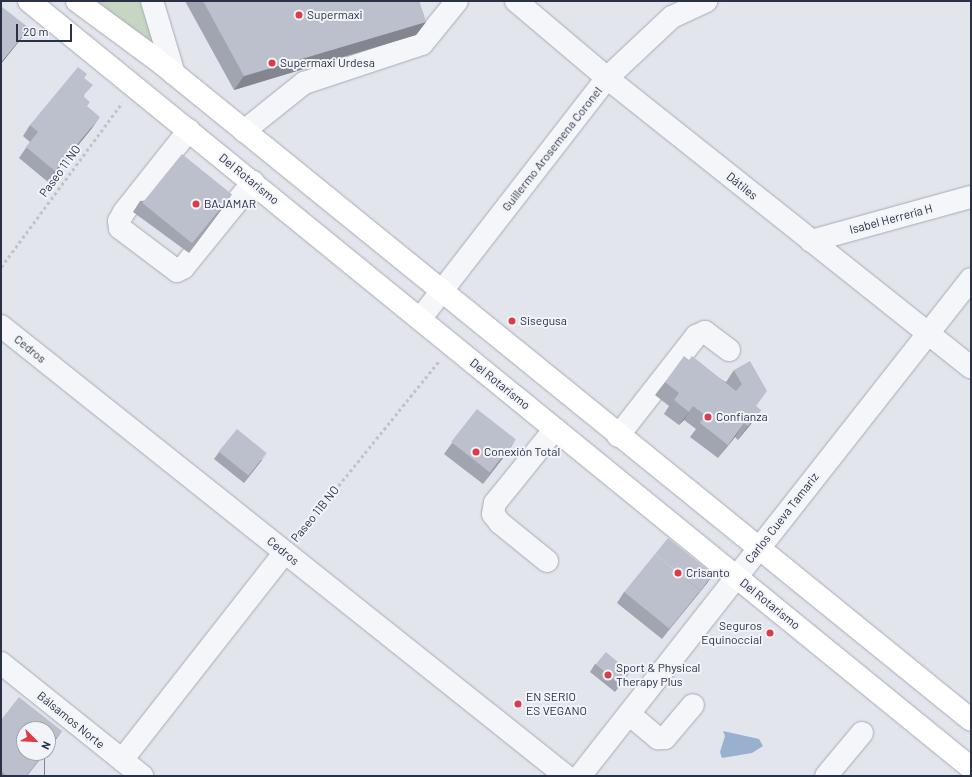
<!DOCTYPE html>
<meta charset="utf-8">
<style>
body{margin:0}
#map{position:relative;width:972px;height:777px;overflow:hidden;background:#e2e5ec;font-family:Barlow,sans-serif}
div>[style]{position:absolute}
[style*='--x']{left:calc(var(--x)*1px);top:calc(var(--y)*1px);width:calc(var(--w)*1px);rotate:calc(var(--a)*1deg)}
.green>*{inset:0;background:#c6d6c2}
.water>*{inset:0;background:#99b0cf}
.path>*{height:2.5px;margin-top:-1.25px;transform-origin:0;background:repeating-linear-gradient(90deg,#c0c3ca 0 3px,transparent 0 6px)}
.roads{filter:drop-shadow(0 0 1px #a6abb7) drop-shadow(0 0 1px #a6abb7)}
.minor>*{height:22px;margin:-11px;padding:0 11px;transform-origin:11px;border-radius:11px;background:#f5f6f9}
.major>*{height:22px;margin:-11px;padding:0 11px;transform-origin:11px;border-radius:11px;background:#fff}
.wall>*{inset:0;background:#a1a5af}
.shaded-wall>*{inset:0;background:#83868f;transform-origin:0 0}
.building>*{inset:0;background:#bbc0cc;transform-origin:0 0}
.dots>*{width:11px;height:11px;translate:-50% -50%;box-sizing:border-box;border:2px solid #f2f4f9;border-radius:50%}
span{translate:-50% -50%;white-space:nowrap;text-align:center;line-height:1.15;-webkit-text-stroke:4px #f2f4f9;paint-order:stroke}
.poi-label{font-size:12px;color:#283145}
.left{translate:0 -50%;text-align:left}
.right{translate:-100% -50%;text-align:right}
.street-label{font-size:12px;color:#283145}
.frame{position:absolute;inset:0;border:2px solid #283145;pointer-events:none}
.north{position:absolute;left:16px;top:721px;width:40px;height:40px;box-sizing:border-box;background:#f2f4f9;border:1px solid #a1a6b1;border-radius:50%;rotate:114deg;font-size:11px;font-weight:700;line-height:16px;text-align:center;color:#283145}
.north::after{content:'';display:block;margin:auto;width:14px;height:18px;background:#dc3b48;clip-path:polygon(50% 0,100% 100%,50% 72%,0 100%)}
.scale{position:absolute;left:16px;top:24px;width:56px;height:18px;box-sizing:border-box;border:2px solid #283145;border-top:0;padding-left:5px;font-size:12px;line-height:14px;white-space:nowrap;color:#283145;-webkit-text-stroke:3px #f2f4f9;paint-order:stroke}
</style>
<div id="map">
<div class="green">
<div style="clip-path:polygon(84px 1px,144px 1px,158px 48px)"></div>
</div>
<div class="water">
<div style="clip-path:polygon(723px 731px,759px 739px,763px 746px,752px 753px,722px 758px,720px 752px,725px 736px)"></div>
</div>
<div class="path">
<div style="--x:1;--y:267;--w:204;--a:-53.6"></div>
<div style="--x:297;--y:537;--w:226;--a:-51.1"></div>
</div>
<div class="roads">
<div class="minor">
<div style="--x:152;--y:1;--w:76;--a:73.2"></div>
<div style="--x:516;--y:1;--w:119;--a:40.2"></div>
<div style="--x:607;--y:78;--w:465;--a:38.5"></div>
<div style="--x:189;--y:130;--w:105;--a:128.4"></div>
<div style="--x:124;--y:212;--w:10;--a:119"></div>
<div style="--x:119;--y:221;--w:7;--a:82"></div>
<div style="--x:120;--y:228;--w:71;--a:37"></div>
<div style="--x:177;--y:271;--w:7;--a:-27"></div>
<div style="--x:183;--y:268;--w:111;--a:-50.9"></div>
<div style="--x:244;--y:131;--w:77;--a:-38.7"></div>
<div style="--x:304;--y:83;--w:124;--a:-18.3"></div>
<div style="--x:422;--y:44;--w:55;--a:-50.9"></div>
<div style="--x:811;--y:241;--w:166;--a:-15.4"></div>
<div style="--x:420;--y:319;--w:305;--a:-52.2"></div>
<div style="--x:607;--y:78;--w:89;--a:-43.2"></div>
<div style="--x:672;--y:17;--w:38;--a:-25"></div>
<div style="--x:1;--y:326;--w:722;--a:38.54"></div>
<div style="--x:618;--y:436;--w:127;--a:-52"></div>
<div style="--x:696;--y:336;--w:10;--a:-24"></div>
<div style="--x:705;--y:332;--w:30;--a:37"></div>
<div style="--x:547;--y:561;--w:60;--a:-141"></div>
<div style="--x:500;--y:523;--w:11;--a:-128"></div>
<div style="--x:493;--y:514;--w:11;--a:-80"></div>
<div style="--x:495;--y:503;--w:95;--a:-51"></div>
<div style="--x:1;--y:663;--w:181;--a:38.7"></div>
<div style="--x:629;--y:714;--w:38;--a:40"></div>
<div style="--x:658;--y:738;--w:7;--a:0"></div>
<div style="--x:665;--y:738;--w:43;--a:-49.7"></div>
<div style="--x:122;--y:760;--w:264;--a:-51.9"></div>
<div style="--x:580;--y:776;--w:632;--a:-51.81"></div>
<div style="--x:826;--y:776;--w:56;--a:-50.1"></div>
</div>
<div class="major">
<div style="--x:29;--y:1;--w:1215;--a:39.15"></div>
<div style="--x:77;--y:1;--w:98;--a:36.3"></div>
<div style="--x:156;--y:59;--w:1049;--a:39.04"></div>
</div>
</div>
<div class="wall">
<div style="clip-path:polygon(185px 1px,419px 1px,426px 22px,416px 35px,234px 90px)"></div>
<div style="clip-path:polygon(84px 78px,84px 97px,92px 128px,48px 182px,19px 158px,30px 142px,23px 136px,30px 125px)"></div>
<div style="clip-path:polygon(232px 194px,189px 253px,133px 212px,140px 201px)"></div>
<div style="clip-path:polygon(689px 360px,726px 382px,734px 370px,756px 407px,761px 410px,738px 440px,735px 437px,718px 458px,690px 437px,696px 429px,684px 420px,679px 425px,664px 414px,669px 406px,655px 395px,665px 382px)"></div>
<div style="clip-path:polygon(452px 443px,509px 450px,483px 484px,444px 454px)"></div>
<div style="clip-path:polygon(219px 452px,262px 460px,244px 483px,214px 459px)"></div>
<div style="clip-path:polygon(713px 574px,662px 639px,617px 603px,624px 592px)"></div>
<div style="clip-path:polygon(595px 664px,630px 672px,615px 692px,590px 672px)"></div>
<div style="clip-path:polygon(1px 720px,62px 731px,54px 742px,27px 776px,1px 776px)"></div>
</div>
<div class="shaded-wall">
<div style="clip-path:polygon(426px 22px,416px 35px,234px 90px,244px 76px)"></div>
<div style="clip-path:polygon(29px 28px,21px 39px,1px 64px,1px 62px)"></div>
<div style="clip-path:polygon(100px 117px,92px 128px,48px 182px,55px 171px)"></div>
<div style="clip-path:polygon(232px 194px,225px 205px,189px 253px,196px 243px)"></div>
<div style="clip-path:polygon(693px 406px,684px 420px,679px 425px,689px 412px)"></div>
<div style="clip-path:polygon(761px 410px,751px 424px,738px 440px,748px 426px)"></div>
<div style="clip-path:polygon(744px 423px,735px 437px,718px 458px,728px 445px)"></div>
<div style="clip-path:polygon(516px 439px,509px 450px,483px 484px,491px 473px)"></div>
<div style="clip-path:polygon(267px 453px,262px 460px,244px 483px,250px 475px)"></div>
<div style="clip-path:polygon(713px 574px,708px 582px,662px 639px,670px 629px)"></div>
<div style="clip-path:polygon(630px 672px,625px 679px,615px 692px,620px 685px)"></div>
<div style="clip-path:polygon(62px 731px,54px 742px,48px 750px,48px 748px)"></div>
<div style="left:44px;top:753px;width:1px;height:29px"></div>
</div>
<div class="building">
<div style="clip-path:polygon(203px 1px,419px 1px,426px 22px,244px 76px)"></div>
<div style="clip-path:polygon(1px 6px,29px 28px,1px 62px)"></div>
<div style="clip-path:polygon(78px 67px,87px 74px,84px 78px,93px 85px,83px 96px,90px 102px,87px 106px,100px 117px,55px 171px,26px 147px,38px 132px,30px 125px)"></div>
<div style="left:182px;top:154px;width:64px;height:63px;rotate:39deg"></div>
<div style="clip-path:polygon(684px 356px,689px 360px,692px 356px,736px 391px,742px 384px,734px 370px,750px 361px,767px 391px,756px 406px,761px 410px,748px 426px,744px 423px,728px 445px,700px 423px,705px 415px,693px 406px,689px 412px,674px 400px,679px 393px,665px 382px)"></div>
<div style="left:477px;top:409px;width:49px;height:42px;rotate:38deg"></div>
<div style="left:237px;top:429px;width:38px;height:29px;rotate:39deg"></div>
<div style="clip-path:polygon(668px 538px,713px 574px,698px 594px,700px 590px,655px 554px)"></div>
<div style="left:655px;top:554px;width:58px;height:49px;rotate:39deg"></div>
<div style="left:606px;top:652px;width:31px;height:16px;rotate:40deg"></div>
<div style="clip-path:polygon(19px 697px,62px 731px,48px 748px,48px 729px,24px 729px,24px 753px,44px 753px,26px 776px,7px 776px,1px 771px,1px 720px)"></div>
</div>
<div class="dots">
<div style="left:299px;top:15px;background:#dc3b48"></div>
<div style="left:272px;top:63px;background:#dc3b48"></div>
<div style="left:196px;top:204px;background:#dc3b48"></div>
<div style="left:512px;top:321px;background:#dc3b48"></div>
<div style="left:708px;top:417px;background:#dc3b48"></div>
<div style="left:476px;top:452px;background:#dc3b48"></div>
<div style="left:678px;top:573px;background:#dc3b48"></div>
<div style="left:770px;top:633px;background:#dc3b48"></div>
<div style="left:608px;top:675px;background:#dc3b48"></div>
<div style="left:518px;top:704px;background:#dc3b48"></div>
</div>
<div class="poi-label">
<span class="left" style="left:307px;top:15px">Supermaxi</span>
<span class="left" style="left:280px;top:63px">Supermaxi Urdesa</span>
<span class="left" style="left:204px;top:204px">BAJAMAR</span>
<span class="left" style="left:520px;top:321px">Sisegusa</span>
<span class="left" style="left:716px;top:417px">Confianza</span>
<span class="left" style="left:484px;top:452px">Conexión Total</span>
<span class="left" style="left:686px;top:573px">Crisanto</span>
<span class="right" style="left:762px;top:633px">Seguros<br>Equinoccial</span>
<span class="left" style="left:616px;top:675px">Sport &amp; Physical<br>Therapy Plus</span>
<span class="left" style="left:526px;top:704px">EN SERIO<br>ES VEGANO</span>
</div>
<div class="street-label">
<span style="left:552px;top:149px;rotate:-52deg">Guillermo Arosemena Coronel</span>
<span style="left:60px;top:171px;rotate:-54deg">Paseo 11 NO</span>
<span style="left:249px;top:179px;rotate:39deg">Del Rotarismo</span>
<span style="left:742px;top:186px;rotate:39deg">Dátiles</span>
<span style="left:891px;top:219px;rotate:-15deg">Isabel Herrería H</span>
<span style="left:30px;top:349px;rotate:39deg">Cedros</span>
<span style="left:500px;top:384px;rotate:39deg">Del Rotarismo</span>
<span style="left:315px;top:514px;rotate:-51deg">Paseo 11B NO</span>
<span style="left:782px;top:518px;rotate:-52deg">Carlos Cueva Tamariz</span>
<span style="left:283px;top:551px;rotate:39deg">Cedros</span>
<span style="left:770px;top:604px;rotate:39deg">Del Rotarismo</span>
<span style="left:71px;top:720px;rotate:39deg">Bálsamos Norte</span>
</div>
<div class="frame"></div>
<div class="north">N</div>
<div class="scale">20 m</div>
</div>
